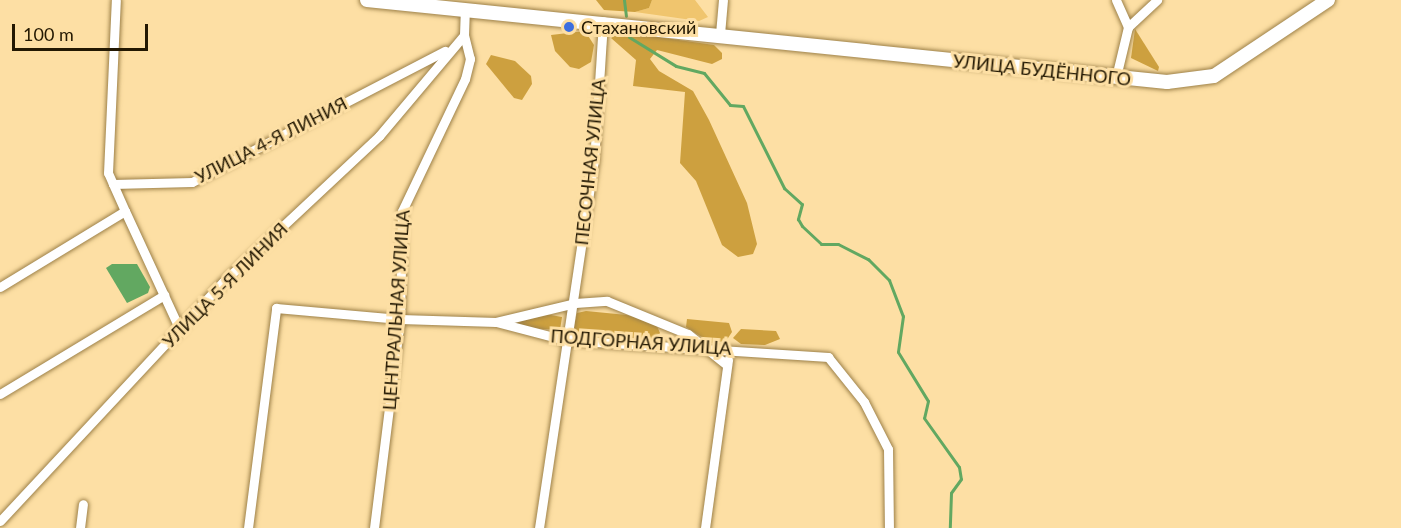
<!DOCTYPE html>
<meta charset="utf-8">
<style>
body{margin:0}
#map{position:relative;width:1401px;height:528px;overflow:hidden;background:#fddfa4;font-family:Lato,sans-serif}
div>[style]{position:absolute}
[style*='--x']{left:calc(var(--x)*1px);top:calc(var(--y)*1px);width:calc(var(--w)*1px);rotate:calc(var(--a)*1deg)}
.green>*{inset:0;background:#f0c56e}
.forest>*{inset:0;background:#cda03f}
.water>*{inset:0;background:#62a861}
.stream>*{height:3px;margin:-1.5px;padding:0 1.5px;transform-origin:1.5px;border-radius:1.5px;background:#62a861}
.roads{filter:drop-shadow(0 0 2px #9d8149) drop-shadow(0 0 2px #9d8149)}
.minor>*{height:9px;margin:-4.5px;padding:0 4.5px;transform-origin:4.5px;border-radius:4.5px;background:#fff}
.secondary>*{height:14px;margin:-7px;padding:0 7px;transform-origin:7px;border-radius:7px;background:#fff}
.dots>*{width:16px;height:16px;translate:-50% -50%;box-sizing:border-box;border:3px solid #fddfa4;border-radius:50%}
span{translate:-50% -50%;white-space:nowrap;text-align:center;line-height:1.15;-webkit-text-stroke:6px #fddfa4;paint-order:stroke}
.poi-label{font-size:18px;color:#231802}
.left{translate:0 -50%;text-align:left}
.street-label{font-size:18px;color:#231802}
.scale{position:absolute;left:12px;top:24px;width:136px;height:27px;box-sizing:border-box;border:3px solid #231802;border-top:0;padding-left:8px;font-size:18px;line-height:21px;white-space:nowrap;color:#231802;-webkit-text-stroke:4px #fddfa4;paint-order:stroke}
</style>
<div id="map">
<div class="green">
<div style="clip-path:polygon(652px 0,695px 0,708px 17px,699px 21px,635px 12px,649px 8px)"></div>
</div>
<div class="forest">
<div style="clip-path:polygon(596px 0,652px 0,649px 8px,635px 12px,604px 10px)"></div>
<div style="clip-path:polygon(1135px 29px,1159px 67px,1158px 71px,1131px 58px)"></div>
<div style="clip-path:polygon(585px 31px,594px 45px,591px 62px,579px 69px,570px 67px,555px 51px,551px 35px)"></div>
<div style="clip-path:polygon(622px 32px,714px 45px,722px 53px,722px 59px,712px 64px,657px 50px,650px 59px,659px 71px,693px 91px,709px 120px,747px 203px,757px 244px,753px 254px,738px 257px,722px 245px,696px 181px,680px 163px,685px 92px,633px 86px,636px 60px,611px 38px)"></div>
<div style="clip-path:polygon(491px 55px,515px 61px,531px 76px,532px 84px,522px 100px,514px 98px,486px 64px)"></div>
<div style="clip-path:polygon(586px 311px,627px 315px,656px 324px,660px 333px,653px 341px,577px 338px,572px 332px,577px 313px)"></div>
<div style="clip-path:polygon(545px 314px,562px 317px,560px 330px,527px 328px,510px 321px)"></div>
<div style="clip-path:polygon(687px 319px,729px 323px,732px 332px,726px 341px,711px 343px,686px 327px)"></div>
<div style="clip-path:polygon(741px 329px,776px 331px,780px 339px,765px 345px,741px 344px,733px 338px)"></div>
</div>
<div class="water">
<div style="clip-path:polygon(112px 264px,137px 264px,150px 287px,148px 293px,127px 303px,106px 268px)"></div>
</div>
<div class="stream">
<div style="--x:624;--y:0;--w:16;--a:83"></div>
<div style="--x:629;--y:37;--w:55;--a:31.7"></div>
<div style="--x:676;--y:66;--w:29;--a:14"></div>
<div style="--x:704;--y:73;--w:41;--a:50.9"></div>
<div style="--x:730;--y:105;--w:13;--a:4"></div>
<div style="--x:743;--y:106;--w:92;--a:63.4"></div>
<div style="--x:784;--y:188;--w:24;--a:42"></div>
<div style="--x:802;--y:204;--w:16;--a:105"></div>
<div style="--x:798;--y:219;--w:8;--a:60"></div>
<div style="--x:802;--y:226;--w:26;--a:43"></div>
<div style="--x:821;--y:244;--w:17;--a:0"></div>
<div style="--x:838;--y:244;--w:34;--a:27"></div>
<div style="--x:868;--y:259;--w:30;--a:45"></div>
<div style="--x:889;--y:280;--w:39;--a:69"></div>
<div style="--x:903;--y:316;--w:36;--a:98"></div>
<div style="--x:898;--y:352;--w:57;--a:58.5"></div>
<div style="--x:928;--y:401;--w:17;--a:103"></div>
<div style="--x:924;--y:418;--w:60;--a:54.5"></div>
<div style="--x:959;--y:467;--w:12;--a:81"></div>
<div style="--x:961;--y:479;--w:17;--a:126"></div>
<div style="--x:951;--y:493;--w:35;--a:92"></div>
</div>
<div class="roads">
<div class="minor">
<div style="--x:1116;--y:0;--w:30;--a:66"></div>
<div style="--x:720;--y:34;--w:34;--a:-85"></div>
<div style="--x:1116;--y:77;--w:51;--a:-76.5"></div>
<div style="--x:1128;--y:27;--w:40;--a:-43"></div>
<div style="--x:113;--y:184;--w:12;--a:-114"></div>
<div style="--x:108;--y:173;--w:173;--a:-87.4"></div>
<div style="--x:125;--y:211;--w:131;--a:65.2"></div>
<div style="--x:0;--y:287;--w:146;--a:-31.3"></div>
<div style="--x:125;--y:211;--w:30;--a:-114"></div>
<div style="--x:113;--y:184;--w:79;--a:-1.5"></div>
<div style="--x:192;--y:182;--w:285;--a:-27.4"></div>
<div style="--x:496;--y:322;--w:81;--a:-13.5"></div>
<div style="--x:575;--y:303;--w:32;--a:-4"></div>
<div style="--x:607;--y:301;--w:87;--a:22.2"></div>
<div style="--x:688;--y:334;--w:50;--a:38.5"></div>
<div style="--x:0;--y:394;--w:192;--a:-31.1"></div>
<div style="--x:0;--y:521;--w:327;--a:-47"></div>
<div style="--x:223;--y:282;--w:214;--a:-43.1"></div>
<div style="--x:379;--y:136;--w:132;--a:-49.9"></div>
<div style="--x:464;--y:35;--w:26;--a:-88"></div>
<div style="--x:80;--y:528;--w:24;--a:-83"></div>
<div style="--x:248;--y:528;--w:222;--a:-82.7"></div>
<div style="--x:276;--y:308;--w:124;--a:5.1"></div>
<div style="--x:400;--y:319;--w:96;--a:1.8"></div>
<div style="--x:496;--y:322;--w:71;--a:14.6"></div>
<div style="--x:565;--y:340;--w:264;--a:3.7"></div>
<div style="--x:828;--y:357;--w:58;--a:51.3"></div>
<div style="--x:864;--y:402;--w:53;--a:62.9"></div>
<div style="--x:888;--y:449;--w:79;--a:89.3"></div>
<div style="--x:374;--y:528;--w:211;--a:-82.9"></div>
<div style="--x:400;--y:319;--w:108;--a:-88.9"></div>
<div style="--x:402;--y:211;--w:146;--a:-64.5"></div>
<div style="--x:465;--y:79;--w:21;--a:-76"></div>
<div style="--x:470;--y:59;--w:25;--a:-104"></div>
<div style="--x:539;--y:528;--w:371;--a:-81.5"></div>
<div style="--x:594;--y:161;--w:140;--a:-86.3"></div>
<div style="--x:705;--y:528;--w:170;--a:-82.2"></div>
</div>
<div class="secondary">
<div style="--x:367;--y:0;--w:804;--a:5.85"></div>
<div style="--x:1167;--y:82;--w:47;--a:-7.3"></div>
<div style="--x:1214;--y:76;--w:137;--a:-33.7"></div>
</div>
</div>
<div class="dots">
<div style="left:569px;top:27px;background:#3d6fdf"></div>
</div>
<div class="poi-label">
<span class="left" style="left:581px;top:27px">Стахановский</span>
</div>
<div class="street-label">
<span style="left:1042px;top:70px;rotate:6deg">УЛИЦА БУДЁННОГО</span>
<span style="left:271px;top:140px;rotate:-27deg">УЛИЦА 4-Я ЛИНИЯ</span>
<span style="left:590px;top:162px;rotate:-84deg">ПЕСОЧНАЯ УЛИЦА</span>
<span style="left:225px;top:285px;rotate:-45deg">УЛИЦА 5-Я ЛИНИЯ</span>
<span style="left:396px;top:310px;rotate:-86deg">ЦЕНТРАЛЬНАЯ УЛИЦА</span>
<span style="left:641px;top:342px;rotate:4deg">ПОДГОРНАЯ УЛИЦА</span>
</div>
<div class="scale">100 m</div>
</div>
